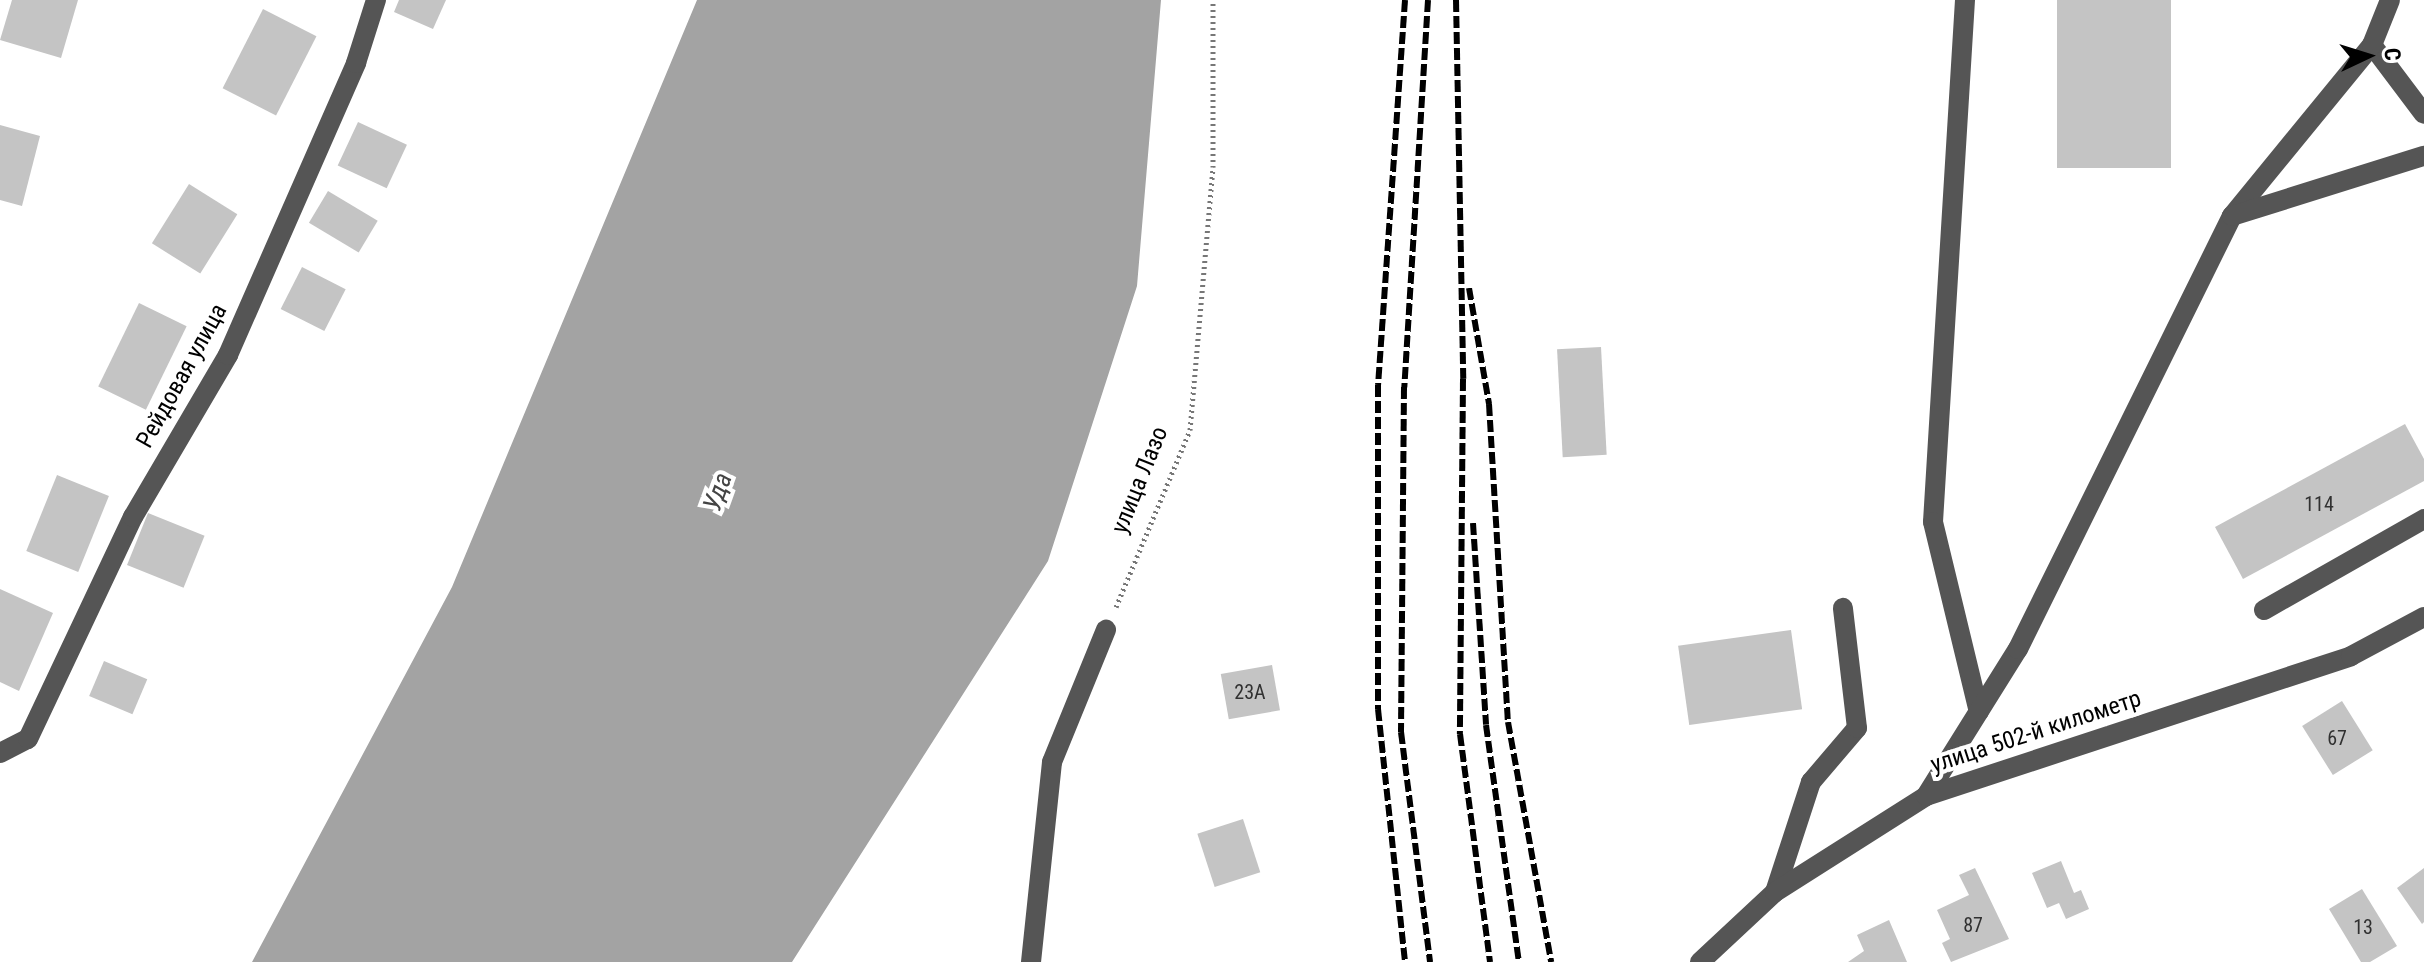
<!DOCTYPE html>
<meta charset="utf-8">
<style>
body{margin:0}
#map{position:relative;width:2424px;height:962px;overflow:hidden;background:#fff;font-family:"Roboto Condensed",sans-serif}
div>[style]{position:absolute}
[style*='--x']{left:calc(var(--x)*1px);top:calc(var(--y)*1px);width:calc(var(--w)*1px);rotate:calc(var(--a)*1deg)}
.water>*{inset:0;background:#a3a3a3}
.building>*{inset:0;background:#c4c4c4;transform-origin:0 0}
.path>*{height:5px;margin-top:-2.5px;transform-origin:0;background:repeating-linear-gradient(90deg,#777 0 2px,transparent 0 6px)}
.minor>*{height:20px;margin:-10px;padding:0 10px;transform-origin:10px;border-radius:10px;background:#555}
.rail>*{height:6px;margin-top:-3px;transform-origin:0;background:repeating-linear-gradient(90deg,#000 0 12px,transparent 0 16px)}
span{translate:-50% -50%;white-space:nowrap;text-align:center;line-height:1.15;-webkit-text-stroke:8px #fff;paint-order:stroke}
.number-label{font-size:20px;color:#313131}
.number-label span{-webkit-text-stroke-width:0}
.street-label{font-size:24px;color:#000}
.water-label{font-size:26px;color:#444;font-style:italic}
.north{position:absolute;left:2328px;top:16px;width:80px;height:80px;-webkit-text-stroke:6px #fff;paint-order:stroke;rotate:86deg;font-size:22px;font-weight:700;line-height:32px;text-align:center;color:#000}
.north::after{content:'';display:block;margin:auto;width:28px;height:36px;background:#000;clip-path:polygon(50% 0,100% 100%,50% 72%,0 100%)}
</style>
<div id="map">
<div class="water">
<div style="clip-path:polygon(697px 0,1161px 0,1137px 286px,1048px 561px,792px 962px,252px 962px,452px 587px)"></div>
</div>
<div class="building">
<div style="clip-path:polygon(12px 0,78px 0,61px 58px,0 40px)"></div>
<div style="clip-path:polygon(399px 0,446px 0,433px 29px,394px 12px)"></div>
<div style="left:2057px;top:0;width:114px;height:168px"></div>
<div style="left:263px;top:9px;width:60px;height:89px;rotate:27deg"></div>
<div style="left:358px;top:122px;width:54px;height:48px;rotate:25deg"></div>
<div style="clip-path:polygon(0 125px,40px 136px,22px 206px,0 200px)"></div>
<div style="left:189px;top:184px;width:57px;height:70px;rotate:32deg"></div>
<div style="left:328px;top:191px;width:58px;height:37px;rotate:31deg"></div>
<div style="left:302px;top:267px;width:49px;height:47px;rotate:27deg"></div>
<div style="left:139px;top:303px;width:53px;height:93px;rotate:26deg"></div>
<div style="left:1601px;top:347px;width:108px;height:44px;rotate:87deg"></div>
<div style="clip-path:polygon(2405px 424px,2424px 459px,2424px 481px,2243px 579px,2215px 527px)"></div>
<div style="left:57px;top:475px;width:56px;height:82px;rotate:22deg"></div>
<div style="left:148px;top:513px;width:61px;height:56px;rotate:22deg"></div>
<div style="clip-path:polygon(0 589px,53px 613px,19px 691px,0 682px)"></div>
<div style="left:1791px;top:630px;width:80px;height:114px;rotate:82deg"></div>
<div style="left:104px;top:661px;width:47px;height:38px;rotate:23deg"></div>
<div style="left:1272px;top:665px;width:46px;height:52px;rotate:80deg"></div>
<div style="left:2342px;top:701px;width:58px;height:47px;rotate:58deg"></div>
<div style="left:1243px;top:819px;width:56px;height:48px;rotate:72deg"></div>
<div style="clip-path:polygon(2061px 861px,2074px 893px,2081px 890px,2089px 909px,2066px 919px,2059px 903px,2047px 908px,2032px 873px)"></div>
<div style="clip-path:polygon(1975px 868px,2009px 939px,1951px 962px,1942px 943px,1950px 939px,1937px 910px,1969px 895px,1959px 875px)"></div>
<div style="clip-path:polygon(2424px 868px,2424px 922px,2422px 924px,2397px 888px)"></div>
<div style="clip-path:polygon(2362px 889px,2397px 946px,2370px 962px,2361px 962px,2329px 909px)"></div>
<div style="clip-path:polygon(1889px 920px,1907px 962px,1848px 962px,1864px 951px,1857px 935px)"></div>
</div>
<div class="path">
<div style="--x:1116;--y:607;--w:192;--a:-67.3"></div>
<div style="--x:1190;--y:430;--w:264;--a:-85"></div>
<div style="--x:1213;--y:167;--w:167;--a:-90"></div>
</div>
<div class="minor">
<div style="--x:1965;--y:0;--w:523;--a:93.51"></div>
<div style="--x:1933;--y:522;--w:195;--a:76.4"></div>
<div style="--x:2372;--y:45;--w:86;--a:53"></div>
<div style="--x:2232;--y:216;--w:221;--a:-50.7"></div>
<div style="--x:2372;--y:45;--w:48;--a:-68.2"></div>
<div style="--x:2264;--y:610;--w:184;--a:-29.6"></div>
<div style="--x:0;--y:753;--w:31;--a:-27"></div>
<div style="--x:28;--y:739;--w:246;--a:-64.7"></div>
<div style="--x:133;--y:517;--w:188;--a:-59.6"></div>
<div style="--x:228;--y:355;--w:319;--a:-66.3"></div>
<div style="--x:356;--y:63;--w:66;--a:-72.4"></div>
<div style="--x:1926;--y:796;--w:173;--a:-58"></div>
<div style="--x:2018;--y:649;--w:483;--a:-63.7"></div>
<div style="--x:2232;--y:216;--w:201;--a:-17.4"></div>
<div style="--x:1775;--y:892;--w:116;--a:-71.9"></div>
<div style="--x:1811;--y:782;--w:71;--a:-49.6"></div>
<div style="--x:1857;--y:728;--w:121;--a:-96.7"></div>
<div style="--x:1031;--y:962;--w:201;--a:-84"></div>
<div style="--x:1052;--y:762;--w:143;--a:-67.8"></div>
<div style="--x:1700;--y:962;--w:103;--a:-43"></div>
<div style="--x:1775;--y:892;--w:179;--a:-32.4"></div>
<div style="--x:1926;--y:796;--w:447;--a:-18.2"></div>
<div style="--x:2351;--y:656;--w:83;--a:-28.1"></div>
</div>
<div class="rail">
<div style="--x:1405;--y:0;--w:386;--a:94"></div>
<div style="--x:1378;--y:385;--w:324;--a:90"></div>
<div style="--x:1378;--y:709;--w:254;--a:83.9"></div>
<div style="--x:1428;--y:0;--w:388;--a:93.5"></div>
<div style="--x:1404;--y:387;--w:345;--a:90.5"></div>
<div style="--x:1401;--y:732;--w:232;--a:82.8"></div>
<div style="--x:1456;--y:0;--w:379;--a:88.9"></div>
<div style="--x:1463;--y:379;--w:355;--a:90.5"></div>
<div style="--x:1460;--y:734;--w:230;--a:82.5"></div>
<div style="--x:1469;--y:288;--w:118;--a:80.2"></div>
<div style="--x:1489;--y:404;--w:319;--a:86.6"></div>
<div style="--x:1508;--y:722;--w:244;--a:79.8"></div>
<div style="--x:1473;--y:523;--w:202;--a:86.3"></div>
<div style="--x:1486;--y:725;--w:239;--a:82.1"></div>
</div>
<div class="number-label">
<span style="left:2319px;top:504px">114</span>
<span style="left:1250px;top:692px">23А</span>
<span style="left:2337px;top:738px">67</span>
<span style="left:1973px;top:925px">87</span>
<span style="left:2363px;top:927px">13</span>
</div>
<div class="street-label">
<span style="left:182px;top:376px;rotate:-61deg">Рейдовая улица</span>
<span style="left:1140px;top:480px;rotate:-68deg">улица Лазо</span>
<span style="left:2036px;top:732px;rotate:-18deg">улица 502-й километр</span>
</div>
<div class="water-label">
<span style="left:718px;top:492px;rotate:-70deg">Уда</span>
</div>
<div class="north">С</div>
</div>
